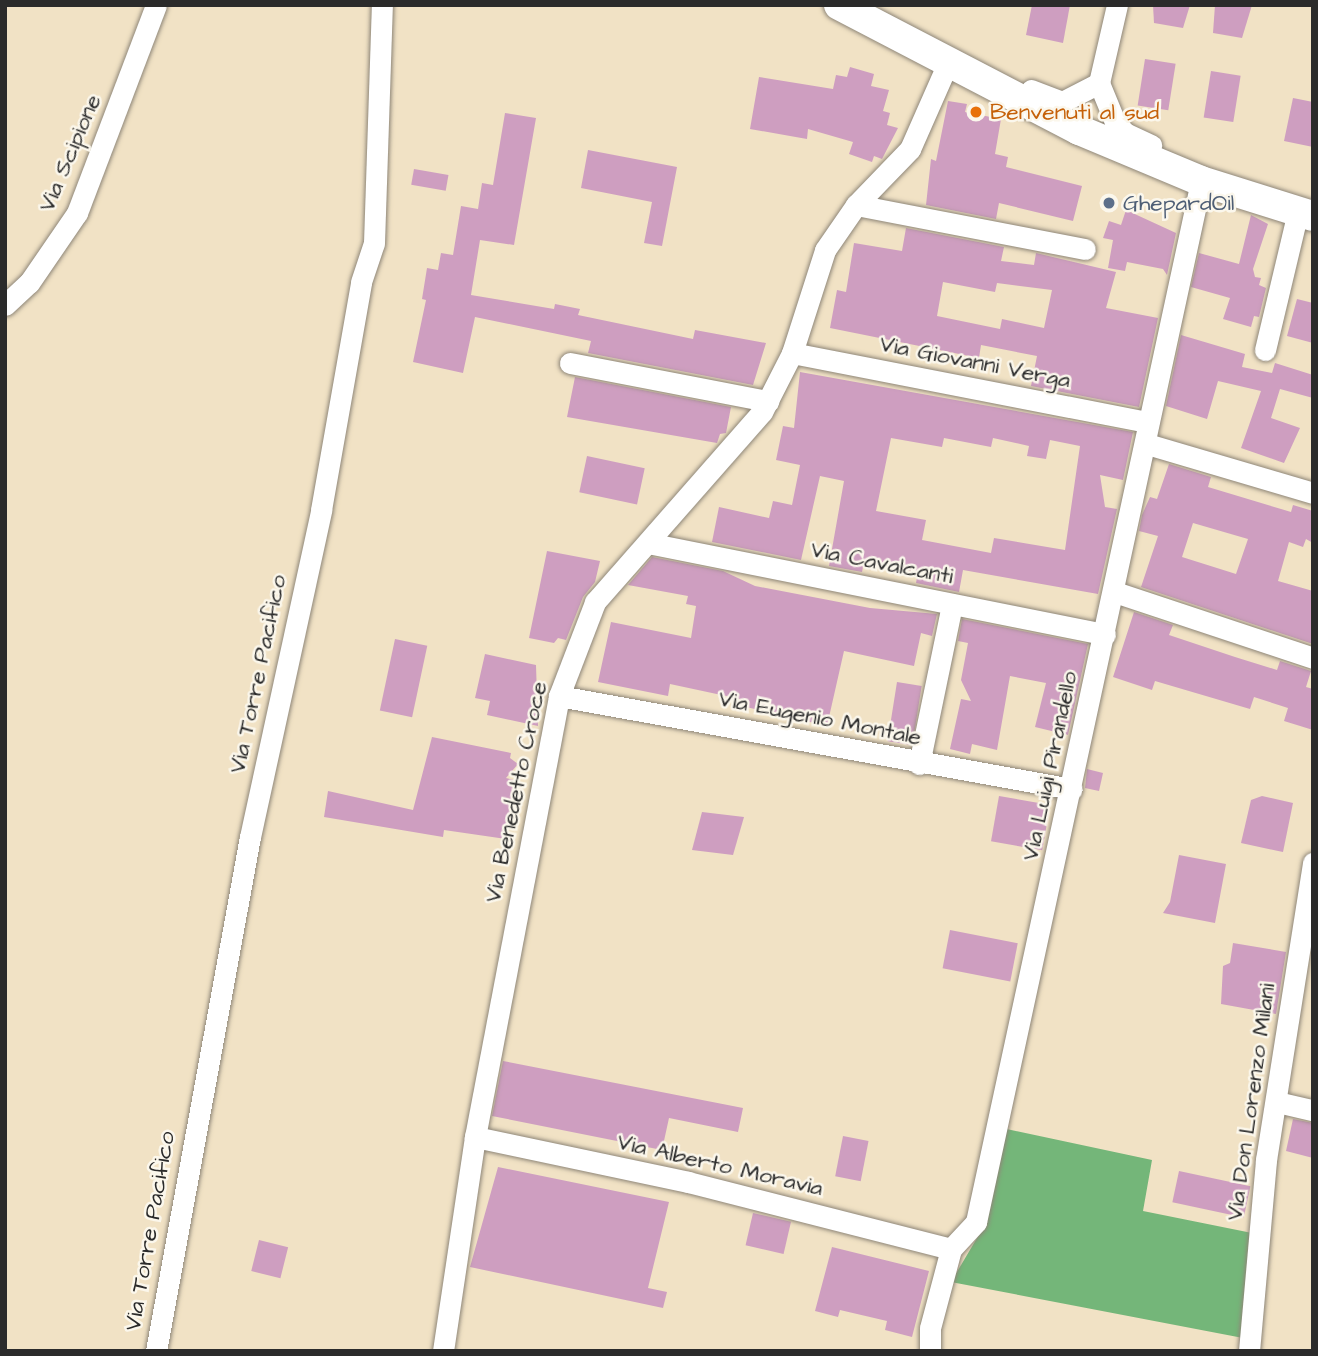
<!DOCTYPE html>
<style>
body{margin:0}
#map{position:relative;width:1318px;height:1356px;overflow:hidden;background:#f1e2c5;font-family:"Architects Daughter",sans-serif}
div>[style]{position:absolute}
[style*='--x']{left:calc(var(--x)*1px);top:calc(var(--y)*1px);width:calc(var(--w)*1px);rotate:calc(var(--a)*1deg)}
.forest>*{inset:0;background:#74b679}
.building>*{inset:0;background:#ce9ec0;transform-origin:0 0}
.roads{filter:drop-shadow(0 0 2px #8e8678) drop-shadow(0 0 2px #8e8678)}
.minor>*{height:21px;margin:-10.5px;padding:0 10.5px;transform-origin:10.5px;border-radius:10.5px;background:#fff}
.secondary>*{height:30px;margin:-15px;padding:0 15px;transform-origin:15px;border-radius:15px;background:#fff}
.dots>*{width:19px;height:19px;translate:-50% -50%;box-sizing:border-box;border:4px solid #fbf7ec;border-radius:50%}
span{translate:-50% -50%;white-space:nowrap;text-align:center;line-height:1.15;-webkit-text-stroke:5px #fbf7ec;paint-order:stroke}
.food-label{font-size:23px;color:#c56008}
.left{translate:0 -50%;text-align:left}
.street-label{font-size:23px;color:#2b2b2b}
.service-label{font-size:23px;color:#4e5e75}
.frame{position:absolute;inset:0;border:7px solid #2b2b2b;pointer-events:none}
</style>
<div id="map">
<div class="forest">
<div style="clip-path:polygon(1002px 1128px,1152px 1160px,1143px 1211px,1252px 1233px,1243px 1338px,951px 1282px,980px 1233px)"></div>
</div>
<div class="building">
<div style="clip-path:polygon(1032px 5px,1070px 5px,1063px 43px,1026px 35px)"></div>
<div style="clip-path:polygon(1153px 5px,1190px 5px,1183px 28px,1154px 23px)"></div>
<div style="clip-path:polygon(1215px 5px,1252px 5px,1242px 38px,1213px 33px)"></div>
<div style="left:1145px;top:59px;width:31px;height:47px;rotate:9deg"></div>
<div style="clip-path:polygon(850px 67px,874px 74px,871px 86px,889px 90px,883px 111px,890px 113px,887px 125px,898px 128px,882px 159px,874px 156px,872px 162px,849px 154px,853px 142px,808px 129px,807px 139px,750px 129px,759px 77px,833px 89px,836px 75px,847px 77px)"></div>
<div style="left:1211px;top:71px;width:30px;height:47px;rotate:9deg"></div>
<div style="clip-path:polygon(1293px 98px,1313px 102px,1313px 147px,1284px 141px)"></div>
<div style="clip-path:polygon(948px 101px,967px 104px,965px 112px,1001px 119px,995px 154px,1008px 157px,1006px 167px,1082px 186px,1073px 221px,999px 203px,996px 219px,926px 205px,931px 159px,936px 161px)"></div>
<div style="clip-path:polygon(505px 113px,536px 118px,514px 245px,480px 240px,471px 295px,554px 309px,555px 304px,580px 309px,578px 315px,693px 339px,695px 330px,766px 343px,753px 385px,588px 353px,591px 341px,475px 317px,463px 373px,413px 362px,426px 300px,422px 299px,427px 268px,438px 270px,441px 253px,453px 255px,461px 206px,478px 209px,482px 183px,493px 185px)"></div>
<div style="clip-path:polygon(588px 150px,677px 167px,662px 246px,644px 243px,652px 202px,581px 188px)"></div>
<div style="left:414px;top:169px;width:35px;height:16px;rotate:10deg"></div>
<div style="clip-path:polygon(1126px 210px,1176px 233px,1167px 275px,1163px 269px,1127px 262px,1125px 271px,1108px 268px,1113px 240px,1103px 238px,1109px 221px,1121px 225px)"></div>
<div style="clip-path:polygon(1251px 215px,1268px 224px,1253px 269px,1255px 277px,1261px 278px,1259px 285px,1266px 288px,1259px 317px,1254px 316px,1251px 327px,1223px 319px,1230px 298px,1191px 287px,1199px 253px,1239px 264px)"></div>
<div style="clip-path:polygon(evenodd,906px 228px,1004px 247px,1001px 261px,1034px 265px,1036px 253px,1116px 272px,1106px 308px,1158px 318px,1139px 407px,1031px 386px,1037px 356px,981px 345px,979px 358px,830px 328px,837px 290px,846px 292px,854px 243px,902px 251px,906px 228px,943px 282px,995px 292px,997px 283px,1052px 290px,1044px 328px,1002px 319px,1000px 329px,937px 316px,943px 282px)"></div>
<div style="clip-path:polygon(1297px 299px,1313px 303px,1313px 343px,1287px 336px)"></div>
<div style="clip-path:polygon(1181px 335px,1245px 354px,1242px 367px,1272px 373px,1275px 363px,1313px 375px,1313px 398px,1280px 389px,1271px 418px,1300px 428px,1284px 463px,1241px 448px,1261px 391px,1218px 381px,1207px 419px,1166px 406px)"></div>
<div style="clip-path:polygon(evenodd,800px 372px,1133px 432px,1123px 480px,1100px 475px,1105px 507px,1117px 509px,1098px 594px,963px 570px,959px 592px,916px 583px,918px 572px,864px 562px,862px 572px,829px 566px,844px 481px,820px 476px,801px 560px,712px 542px,719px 507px,769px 518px,773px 501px,792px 505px,800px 465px,776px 460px,783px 426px,794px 428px,800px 372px,891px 438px,942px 447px,944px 438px,991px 447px,993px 438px,1029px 446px,1027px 456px,1046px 459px,1050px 440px,1080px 446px,1065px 550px,994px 538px,991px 553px,922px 540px,926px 520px,876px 511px,891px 438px)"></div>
<div style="clip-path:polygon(575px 377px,731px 407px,726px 433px,720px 434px,717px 443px,567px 417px)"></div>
<div style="left:587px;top:456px;width:59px;height:37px;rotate:12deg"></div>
<div style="clip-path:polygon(evenodd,1169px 464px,1211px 477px,1208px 487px,1291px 512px,1293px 505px,1313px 511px,1313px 543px,1306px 539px,1303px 547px,1289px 542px,1278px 581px,1313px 591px,1313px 644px,1141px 587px,1158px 536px,1139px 531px,1142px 515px,1150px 497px,1157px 499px,1169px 464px,1193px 523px,1248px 539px,1236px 574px,1182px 557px,1193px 523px)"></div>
<div style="clip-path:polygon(547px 551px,600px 561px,595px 582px,583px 597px,566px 640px,558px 638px,554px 643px,529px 638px)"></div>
<div style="clip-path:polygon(652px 557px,723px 571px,755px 586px,870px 608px,937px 614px,932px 636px,921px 633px,914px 666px,844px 651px,827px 726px,738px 705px,740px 699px,670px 684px,668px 696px,598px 682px,611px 622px,691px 638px,696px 606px,686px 604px,688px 596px,628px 585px)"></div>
<div style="clip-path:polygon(1134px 612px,1173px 625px,1169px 635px,1235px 657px,1277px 670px,1280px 661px,1311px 671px,1306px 687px,1313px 689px,1313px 730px,1284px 721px,1288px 708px,1254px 697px,1250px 709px,1155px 681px,1152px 690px,1113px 677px)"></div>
<div style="clip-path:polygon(962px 619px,1088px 644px,1068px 735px,1035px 727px,1046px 683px,1010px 676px,997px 750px,972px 744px,970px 754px,950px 749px,961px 699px,971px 701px,961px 680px,968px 643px,958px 641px)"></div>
<div style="left:395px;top:639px;width:33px;height:73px;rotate:12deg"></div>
<div style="clip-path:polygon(485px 654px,536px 665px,538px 726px,487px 715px,490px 701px,475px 698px)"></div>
<div style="left:897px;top:682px;width:25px;height:60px;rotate:9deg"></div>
<div style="clip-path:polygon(432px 737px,511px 753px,510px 758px,518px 764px,506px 778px,517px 781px,506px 839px,444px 830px,443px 837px,324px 817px,328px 791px,413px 810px)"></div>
<div style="clip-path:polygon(1087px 769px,1103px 773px,1099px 791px,1085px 788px)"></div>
<div style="left:999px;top:796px;width:52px;height:46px;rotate:10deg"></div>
<div style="clip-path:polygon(1262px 796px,1293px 803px,1283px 852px,1241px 843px,1251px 800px)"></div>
<div style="clip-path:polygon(702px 812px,744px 817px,733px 855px,692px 850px)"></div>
<div style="clip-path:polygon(1179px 855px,1226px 864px,1215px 923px,1163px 913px,1170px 902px)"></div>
<div style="left:950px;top:930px;width:69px;height:39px;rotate:11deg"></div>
<div style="clip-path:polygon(1233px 943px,1286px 952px,1276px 1014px,1221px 1004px,1223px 966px,1230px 963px)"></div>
<div style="clip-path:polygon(503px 1061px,743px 1108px,738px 1132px,669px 1118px,662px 1150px,492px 1116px)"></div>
<div style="clip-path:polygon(1293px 1119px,1313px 1123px,1313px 1158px,1286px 1151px)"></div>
<div style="left:843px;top:1136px;width:26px;height:41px;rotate:11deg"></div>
<div style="clip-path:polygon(498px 1167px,669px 1202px,648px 1288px,667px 1292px,663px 1308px,470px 1267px)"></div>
<div style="left:1179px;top:1171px;width:73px;height:32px;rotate:12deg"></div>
<div style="left:753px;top:1213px;width:39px;height:33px;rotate:13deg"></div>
<div style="left:259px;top:1240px;width:30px;height:32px;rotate:14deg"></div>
<div style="clip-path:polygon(832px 1247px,929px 1271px,912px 1337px,885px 1330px,887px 1321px,840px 1310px,838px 1317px,815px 1311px)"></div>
</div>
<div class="roads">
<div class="minor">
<div style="--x:1117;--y:5;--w:80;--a:103"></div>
<div style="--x:1099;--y:83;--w:42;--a:67.7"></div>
<div style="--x:1115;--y:122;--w:15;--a:48"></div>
<div style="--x:1125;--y:133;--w:29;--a:25"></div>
<div style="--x:1031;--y:90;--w:33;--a:21"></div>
<div style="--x:1062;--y:102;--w:42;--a:-27.2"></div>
<div style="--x:856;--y:205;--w:233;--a:10.9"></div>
<div style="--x:5;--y:305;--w:33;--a:-43"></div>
<div style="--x:29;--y:283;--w:85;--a:-55.6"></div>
<div style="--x:77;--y:213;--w:222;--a:-69.2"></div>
<div style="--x:1265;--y:350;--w:143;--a:-76.6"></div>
<div style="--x:792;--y:353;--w:363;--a:11"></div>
<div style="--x:570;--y:363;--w:202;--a:10.9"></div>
<div style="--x:1147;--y:444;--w:173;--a:16.4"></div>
<div style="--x:648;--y:543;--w:466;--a:11.3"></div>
<div style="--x:1115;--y:592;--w:209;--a:18.4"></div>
<div style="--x:559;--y:696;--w:521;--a:10.28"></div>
<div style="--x:919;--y:764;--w:163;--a:-78.3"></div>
<div style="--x:1277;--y:1102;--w:37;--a:13"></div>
<div style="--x:475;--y:1137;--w:218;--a:11.9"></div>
<div style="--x:688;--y:1182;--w:271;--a:14.3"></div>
<div style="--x:156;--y:1351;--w:523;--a:-79.64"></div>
<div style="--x:250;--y:837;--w:335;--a:-77.7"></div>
<div style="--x:321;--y:510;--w:231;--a:-80"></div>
<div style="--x:361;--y:282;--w:41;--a:-71.6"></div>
<div style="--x:374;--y:243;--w:238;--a:-88.1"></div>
<div style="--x:443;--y:1351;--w:216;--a:-81.5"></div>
<div style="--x:475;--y:1137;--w:449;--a:-79.2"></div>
<div style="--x:559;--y:696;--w:101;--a:-69"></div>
<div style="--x:595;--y:602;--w:253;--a:-48.7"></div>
<div style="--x:762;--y:412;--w:66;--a:-63"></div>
<div style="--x:792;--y:353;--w:108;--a:-72.2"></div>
<div style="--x:825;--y:250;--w:55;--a:-55.4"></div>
<div style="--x:856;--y:205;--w:78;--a:-46"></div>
<div style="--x:910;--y:149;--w:94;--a:-66.2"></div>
<div style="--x:930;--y:1351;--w:23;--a:-90"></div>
<div style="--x:930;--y:1328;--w:82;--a:-75.1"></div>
<div style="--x:951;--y:1249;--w:37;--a:-47"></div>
<div style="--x:976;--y:1222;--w:1065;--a:-77.8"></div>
<div style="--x:1249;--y:1351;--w:192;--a:-84.9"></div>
<div style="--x:1266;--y:1160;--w:301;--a:-81"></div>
</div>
<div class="secondary">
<div style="--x:839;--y:5;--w:271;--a:27.5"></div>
<div style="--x:1079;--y:130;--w:132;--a:22.7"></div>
<div style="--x:1201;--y:181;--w:117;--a:17.4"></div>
</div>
</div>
<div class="dots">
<div style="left:976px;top:112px;background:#e8710a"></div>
<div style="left:1109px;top:203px;background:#5c6f8a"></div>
</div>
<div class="food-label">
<span class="left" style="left:990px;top:112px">Benvenuti al sud</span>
</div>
<div class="street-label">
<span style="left:70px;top:153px;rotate:-67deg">Via Scipione</span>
<span style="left:975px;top:362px;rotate:11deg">Via Giovanni Verga</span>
<span style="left:882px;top:563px;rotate:11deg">Via Cavalcanti</span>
<span style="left:258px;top:674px;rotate:-78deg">Via Torre Pacifico</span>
<span style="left:820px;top:718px;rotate:11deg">Via Eugenio Montale</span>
<span style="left:1050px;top:766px;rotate:-78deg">Via Luigi Pirandello</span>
<span style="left:516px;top:792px;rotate:-78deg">Via Benedetto Croce</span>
<span style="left:1251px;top:1102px;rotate:-82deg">Via Don Lorenzo Milani</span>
<span style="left:720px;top:1165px;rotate:13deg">Via Alberto Moravia</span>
<span style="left:150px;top:1231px;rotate:-80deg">Via Torre Pacifico</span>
</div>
<div class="service-label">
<span class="left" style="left:1123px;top:203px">GhepardOil</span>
</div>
<div class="frame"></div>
</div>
